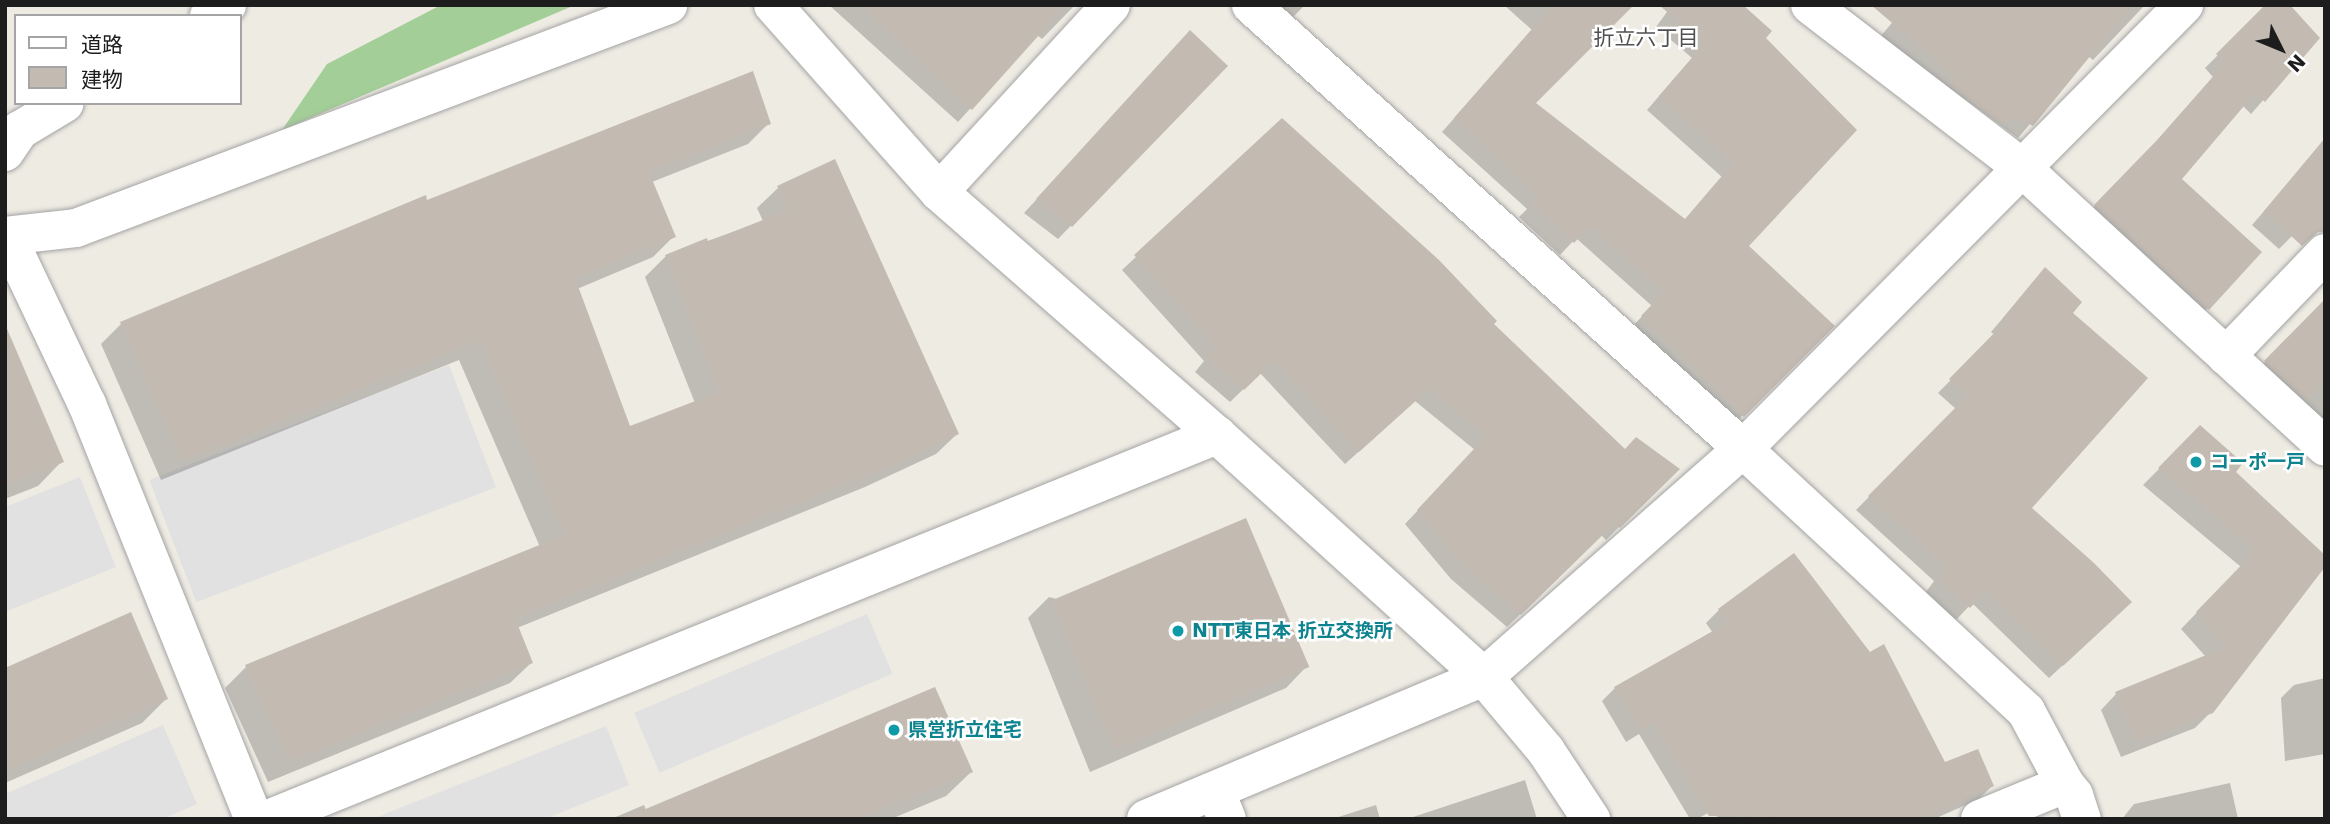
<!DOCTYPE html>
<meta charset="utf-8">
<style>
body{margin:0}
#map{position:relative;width:2330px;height:824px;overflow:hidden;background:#eeebe3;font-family:"DejaVu Sans","Noto Sans JP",sans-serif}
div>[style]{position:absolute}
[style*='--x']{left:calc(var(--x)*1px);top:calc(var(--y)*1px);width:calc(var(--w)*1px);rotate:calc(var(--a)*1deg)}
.forest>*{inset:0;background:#a3ce97}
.parking>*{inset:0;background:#e1e1e1;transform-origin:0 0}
.shadow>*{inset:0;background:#0003}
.building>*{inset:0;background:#c3bab2;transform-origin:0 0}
.roads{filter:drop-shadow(0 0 2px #a4a4a4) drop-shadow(0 0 2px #a4a4a4)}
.minor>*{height:38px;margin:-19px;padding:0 19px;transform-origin:19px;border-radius:19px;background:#fff}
.tertiary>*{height:38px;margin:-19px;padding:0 19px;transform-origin:19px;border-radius:19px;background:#fff}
.dots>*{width:19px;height:19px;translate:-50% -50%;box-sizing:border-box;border:4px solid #fff;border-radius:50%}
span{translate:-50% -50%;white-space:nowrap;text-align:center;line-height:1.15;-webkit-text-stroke:5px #fff;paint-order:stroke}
.culture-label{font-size:19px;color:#0d838f;font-weight:700}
.left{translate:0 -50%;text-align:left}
.neighbourhood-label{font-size:21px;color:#505050}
.frame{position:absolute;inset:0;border:7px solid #1d1d1d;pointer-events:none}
.legend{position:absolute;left:14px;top:14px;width:228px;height:91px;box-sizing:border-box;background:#fff;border:2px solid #a5a5a5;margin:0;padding:9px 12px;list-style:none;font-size:21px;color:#1d1d1d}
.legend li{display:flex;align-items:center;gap:14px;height:35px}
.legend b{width:35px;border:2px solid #a5a5a5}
.north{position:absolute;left:2246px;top:14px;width:70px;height:70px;-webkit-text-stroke:5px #fff;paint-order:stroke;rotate:133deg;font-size:19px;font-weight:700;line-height:28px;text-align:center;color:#1d1d1d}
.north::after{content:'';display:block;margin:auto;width:24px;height:32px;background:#1d1d1d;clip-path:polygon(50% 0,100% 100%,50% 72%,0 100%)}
</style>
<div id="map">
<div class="forest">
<div style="clip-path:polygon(441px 5px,575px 5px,282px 130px,327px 64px)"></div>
</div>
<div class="parking">
<div style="left:449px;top:365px;width:131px;height:321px;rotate:69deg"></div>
<div style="clip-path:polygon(80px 477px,116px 567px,5px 612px,5px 507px)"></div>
<div style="left:867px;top:614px;width:65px;height:253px;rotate:67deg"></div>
<div style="clip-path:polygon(163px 725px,197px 804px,163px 819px,5px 819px,5px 794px)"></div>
<div style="clip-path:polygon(606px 726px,629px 785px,545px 819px,372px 819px)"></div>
</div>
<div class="shadow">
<div style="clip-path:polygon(829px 5px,1075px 5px,1042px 39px,1037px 35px,958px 122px)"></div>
<div style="clip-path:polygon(1280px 5px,1305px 5px,1293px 17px)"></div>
<div style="clip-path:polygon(1504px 5px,1630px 5px,1534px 104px,1684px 221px,1722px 177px,1647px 110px,1692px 58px,1656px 27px,1672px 5px,1763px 38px,1747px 246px,1832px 326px,1729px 429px,1629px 330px,1652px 306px,1576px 238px,1560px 255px,1519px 217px,1527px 209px,1442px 132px,1532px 30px)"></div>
<div style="clip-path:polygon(1907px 5px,2145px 5px,2093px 60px,2088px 56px,2018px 138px,1880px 37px)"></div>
<div style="clip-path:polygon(2268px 5px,2318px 38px,2251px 114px,2242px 105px,2179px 179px,2259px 252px,2195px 322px,2082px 219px,2146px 153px,2213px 77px,2205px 68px)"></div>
<div style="clip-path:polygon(1178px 46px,1225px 66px,1058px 239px,1024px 213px)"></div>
<div style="clip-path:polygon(1282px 120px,1624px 451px,1677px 469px,1606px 540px,1601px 535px,1507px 627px,1451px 579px,1405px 524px,1475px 450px,1415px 401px,1345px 464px,1260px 373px,1230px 402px,1195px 372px,1204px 361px,1122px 270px)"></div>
<div style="clip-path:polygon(769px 123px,748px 144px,652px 182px,673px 237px,653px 257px,577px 289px,629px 428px,695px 403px,645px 277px,666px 256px,763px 221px,757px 208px,778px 188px,957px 434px,936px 454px,865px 487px,517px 628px,531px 663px,510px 683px,268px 782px,225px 688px,246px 667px,540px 547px,459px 360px,161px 480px,101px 344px,121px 324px,426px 203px)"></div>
<div style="clip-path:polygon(2312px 156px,2292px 236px,2279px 249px,2252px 225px)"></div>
<div style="clip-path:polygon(2045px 269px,2070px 314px,2029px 508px,2117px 615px,2049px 678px,1972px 603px,1956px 620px,1926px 592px,1934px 581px,1856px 510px,1956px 409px,1938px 393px,1995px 335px,1991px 332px)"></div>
<div style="clip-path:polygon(2325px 302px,2325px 442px,2252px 375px)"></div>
<div style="clip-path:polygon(5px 375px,62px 461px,38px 486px,5px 499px)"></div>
<div style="clip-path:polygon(2201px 427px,2234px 472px,2325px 557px,2211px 712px,2195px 728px,2121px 757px,2101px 710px,2116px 694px,2206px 657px,2181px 629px,2241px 567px,2143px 485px)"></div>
<div style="clip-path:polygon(1049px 597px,1307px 666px,1286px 688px,1090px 772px,1028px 618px)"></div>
<div style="clip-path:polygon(1719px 610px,1944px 764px,1992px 786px,1979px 799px,1934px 819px,1718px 819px,1715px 809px,1697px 819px,1690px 819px,1639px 734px,1626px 742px,1602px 701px,1615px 688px,1713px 633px,1706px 623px)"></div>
<div style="clip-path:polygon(5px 670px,166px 699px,142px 723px,5px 783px)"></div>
<div style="clip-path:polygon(2325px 678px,2325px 754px,2285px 761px,2281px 698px,2294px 685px)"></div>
<div style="clip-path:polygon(971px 772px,946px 796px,891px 819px,611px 819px,644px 805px,646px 810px)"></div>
<div style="clip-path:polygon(1525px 780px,1537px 819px,1407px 819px)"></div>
<div style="clip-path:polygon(2230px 783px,2238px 819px,2122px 819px,2134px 804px)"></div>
<div style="clip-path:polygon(1376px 805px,1380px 819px,1332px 819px)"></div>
</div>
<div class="building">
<div style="clip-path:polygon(860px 5px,1066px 5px,972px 110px)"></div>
<div style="clip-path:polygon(1553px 5px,1634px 5px,1536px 103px,1685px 219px,1733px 163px,1659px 96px,1704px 44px,1659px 5px,1743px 5px,1772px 31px,1766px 38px,1857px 130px,1749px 246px,1835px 326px,1744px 417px,1641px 316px,1664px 292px,1590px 226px,1574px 243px,1531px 203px,1538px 195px,1454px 118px)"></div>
<div style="clip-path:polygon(1871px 5px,2132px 5px,2033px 126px,2018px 118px,2000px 123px,1950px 85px,1956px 77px)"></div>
<div style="clip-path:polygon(2265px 5px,2290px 5px,2320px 38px,2265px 102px,2255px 93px,2182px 179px,2262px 252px,2209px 310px,2094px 205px,2159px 138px,2225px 63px,2216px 54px)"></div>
<div style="clip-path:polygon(1190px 30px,1228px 66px,1072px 227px,1036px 199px)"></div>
<div style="clip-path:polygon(753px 71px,771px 124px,649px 172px,676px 237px,575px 278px,630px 426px,719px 392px,665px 255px,707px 238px,708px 242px,788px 210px,777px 186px,835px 159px,959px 434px,888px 467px,515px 618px,533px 663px,289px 762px,245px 665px,564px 535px,480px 341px,182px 461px,120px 322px,426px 195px,427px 200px)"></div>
<div style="clip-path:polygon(1282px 118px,1439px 260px,1497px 321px,1494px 324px,1625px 449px,1636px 437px,1680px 469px,1620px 528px,1615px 523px,1521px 615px,1464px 566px,1417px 510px,1486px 436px,1429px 389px,1359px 452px,1274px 361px,1244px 390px,1206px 358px,1216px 347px,1134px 255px)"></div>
<div style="clip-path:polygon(2325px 138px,2325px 232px,2318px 232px,2302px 246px,2264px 211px)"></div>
<div style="clip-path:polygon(2045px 267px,2082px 302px,2073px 313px,2148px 378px,2032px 508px,2094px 563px,2132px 602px,2063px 666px,1986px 591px,1970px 608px,1937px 578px,1946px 567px,1868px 496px,1968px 395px,1949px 379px,2006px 321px,2003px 318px)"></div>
<div style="clip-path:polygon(2325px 299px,2325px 381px,2306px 400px,2264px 361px)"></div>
<div style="clip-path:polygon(5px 324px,64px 462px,5px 486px)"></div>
<div style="clip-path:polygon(2200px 425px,2243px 463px,2236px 472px,2325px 555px,2325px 567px,2213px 713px,2136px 742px,2115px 692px,2226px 647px,2196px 612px,2255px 551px,2158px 468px)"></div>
<div style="left:1246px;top:518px;width:162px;height:212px;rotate:67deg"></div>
<div style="clip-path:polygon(1794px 553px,1870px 652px,1884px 644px,1945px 762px,1978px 749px,1994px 786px,1921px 819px,1709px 816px,1653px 723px,1640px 730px,1614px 687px,1727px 623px,1718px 609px)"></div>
<div style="clip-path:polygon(131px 612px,168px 699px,5px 771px,5px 668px)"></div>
<div style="clip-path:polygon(935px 687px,973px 772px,858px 819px,622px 819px)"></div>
</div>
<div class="roads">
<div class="minor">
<div style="--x:1251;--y:5;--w:663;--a:42.06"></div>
<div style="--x:1743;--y:449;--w:386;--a:42.8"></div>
<div style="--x:2026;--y:711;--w:83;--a:61.9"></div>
<div style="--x:2065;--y:784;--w:14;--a:51"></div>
<div style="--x:2074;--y:795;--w:25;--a:72"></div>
<div style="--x:1810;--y:5;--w:266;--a:37.5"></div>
<div style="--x:2021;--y:167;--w:413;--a:42.6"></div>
<div style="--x:209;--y:16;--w:21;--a:-31"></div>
<div style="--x:5;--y:152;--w:27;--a:-56"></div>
<div style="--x:20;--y:130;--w:52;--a:-31"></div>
<div style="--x:939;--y:192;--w:254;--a:-47.4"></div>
<div style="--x:2226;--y:356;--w:143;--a:-46.1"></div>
<div style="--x:1484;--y:677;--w:345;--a:-41.4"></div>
<div style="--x:1743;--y:449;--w:626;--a:-45.19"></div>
<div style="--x:1216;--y:792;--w:29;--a:68"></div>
<div style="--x:268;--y:819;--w:1024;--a:-22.03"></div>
<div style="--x:1980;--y:819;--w:92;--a:-22.4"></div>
</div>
<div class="tertiary">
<div style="--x:773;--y:5;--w:250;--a:48.4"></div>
<div style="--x:939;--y:192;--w:369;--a:41.2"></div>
<div style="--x:1217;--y:435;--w:360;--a:42.2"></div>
<div style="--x:1484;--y:677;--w:97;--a:50"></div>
<div style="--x:1546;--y:751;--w:82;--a:56.5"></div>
<div style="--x:5;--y:236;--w:71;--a:-6.4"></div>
<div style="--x:76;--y:228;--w:633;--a:-20.64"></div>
<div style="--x:8;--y:238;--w:184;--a:64.6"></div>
<div style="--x:87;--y:404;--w:447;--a:68.1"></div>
<div style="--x:1146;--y:819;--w:367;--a:-22.8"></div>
</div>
</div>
<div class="dots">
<div style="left:2196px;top:462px;background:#0f9aa8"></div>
<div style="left:1178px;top:631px;background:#0f9aa8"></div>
<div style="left:894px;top:730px;background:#0f9aa8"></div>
</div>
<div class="culture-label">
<span class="left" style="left:2210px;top:462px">コーポ一戸</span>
<span class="left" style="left:1192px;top:631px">NTT東日本 折立交換所</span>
<span class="left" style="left:908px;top:730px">県営折立住宅</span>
</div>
<div class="neighbourhood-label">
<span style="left:1646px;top:38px">折立六丁目</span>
</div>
<div class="frame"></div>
<ul class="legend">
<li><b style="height:9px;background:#fff"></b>道路</li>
<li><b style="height:19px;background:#c3bab2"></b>建物</li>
</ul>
<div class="north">N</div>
</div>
